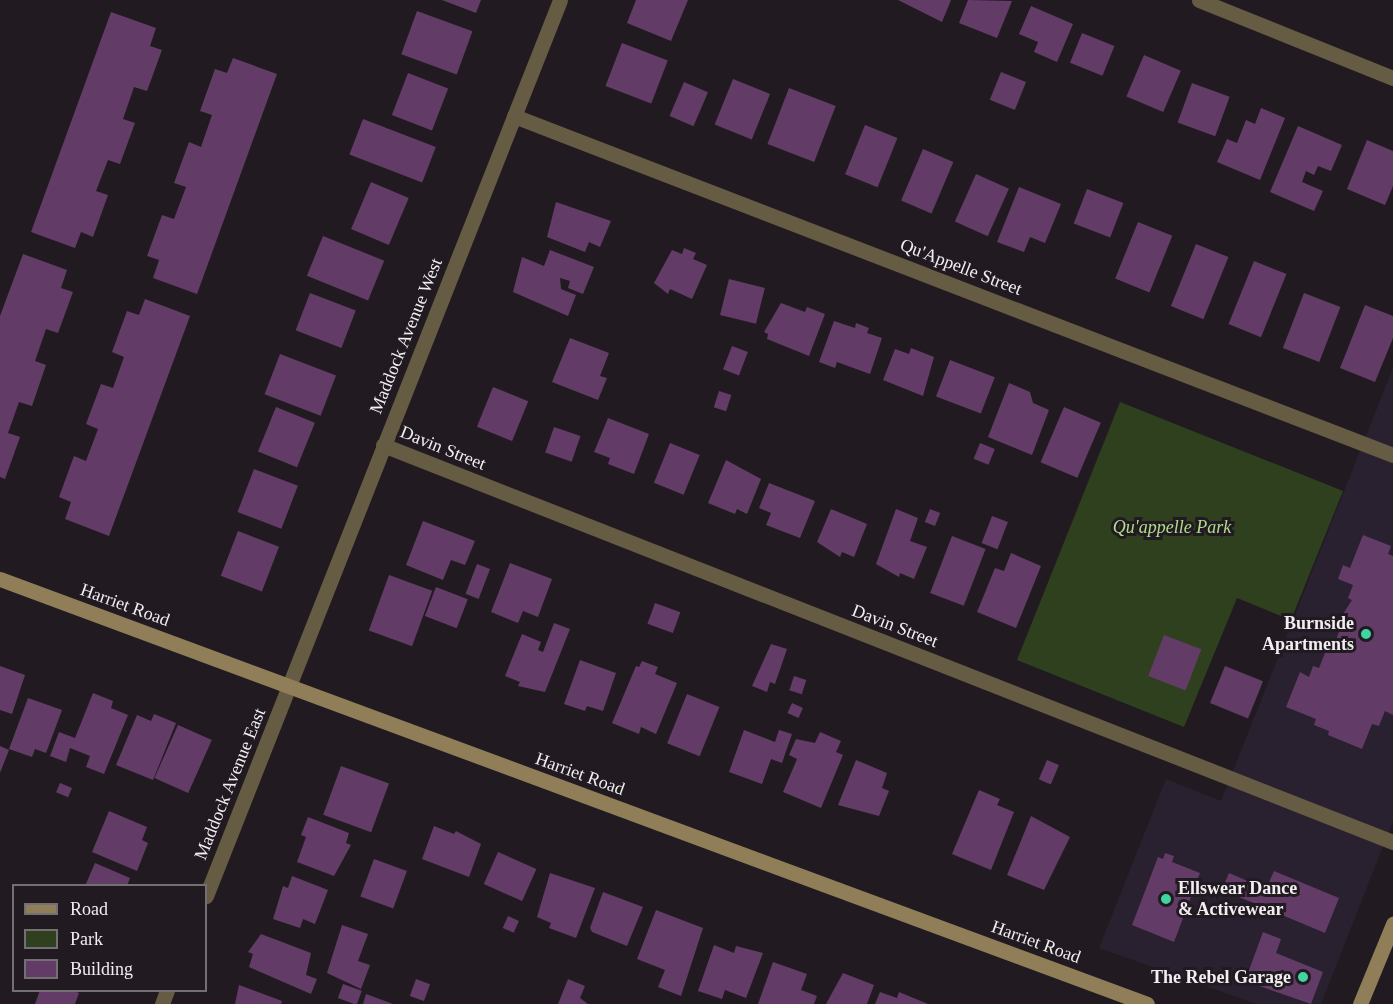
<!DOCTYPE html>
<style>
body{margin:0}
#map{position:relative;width:1393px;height:1004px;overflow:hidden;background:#211b21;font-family:Georgia,serif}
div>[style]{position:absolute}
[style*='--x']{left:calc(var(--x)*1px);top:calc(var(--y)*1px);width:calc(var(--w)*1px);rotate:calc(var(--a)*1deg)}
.commercial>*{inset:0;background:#292030}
.green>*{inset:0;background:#2e401e}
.building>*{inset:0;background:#633b67;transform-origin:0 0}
.street>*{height:15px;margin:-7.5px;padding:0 7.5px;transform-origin:7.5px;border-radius:7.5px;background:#665b43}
.secondary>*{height:15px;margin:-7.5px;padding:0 7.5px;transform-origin:7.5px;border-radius:7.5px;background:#8f7e58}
.dots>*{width:16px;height:16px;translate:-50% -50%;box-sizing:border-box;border:3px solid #211b21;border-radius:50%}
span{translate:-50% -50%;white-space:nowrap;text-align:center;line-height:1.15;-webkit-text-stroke:6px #211b21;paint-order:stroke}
.street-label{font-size:18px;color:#f1edf1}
.park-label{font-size:18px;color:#b0dc8c;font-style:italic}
.poi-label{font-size:18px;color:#f1edf1;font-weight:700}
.right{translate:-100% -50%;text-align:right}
.left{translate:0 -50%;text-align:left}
.legend{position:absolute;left:12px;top:884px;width:195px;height:108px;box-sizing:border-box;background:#211b21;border:2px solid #746f74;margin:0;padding:8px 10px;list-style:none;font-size:18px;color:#f1edf1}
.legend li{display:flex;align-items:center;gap:12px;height:30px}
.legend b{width:30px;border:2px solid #746f74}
</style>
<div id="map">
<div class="commercial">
<div style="clip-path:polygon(1393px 368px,1393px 821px,1321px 1004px,1256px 1004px,1099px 948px,1166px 779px,1221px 801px)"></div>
</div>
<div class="green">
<div style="clip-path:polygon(1120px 402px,1343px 491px,1291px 620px,1237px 598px,1184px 727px,1017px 660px)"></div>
</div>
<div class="building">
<div style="clip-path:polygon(442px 0,481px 0,476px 13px)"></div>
<div style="clip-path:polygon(636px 0,688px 0,671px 41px,627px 23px)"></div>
<div style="clip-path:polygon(898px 0,951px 0,942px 22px)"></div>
<div style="clip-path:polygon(968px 0,1012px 1px,997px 38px,959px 23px)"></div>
<div style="clip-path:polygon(1031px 6px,1073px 24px,1057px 62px,1034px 52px,1038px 42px,1019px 34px)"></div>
<div style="left:417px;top:11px;width:59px;height:46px;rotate:20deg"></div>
<div style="clip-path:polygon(111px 12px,156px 28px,150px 46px,162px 50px,147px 91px,134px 87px,123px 119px,135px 123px,120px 164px,108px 160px,96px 191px,108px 195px,93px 237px,81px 232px,75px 248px,31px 232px)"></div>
<div style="left:1082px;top:33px;width:35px;height:32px;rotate:22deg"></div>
<div style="left:622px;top:43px;width:49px;height:46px;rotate:21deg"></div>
<div style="left:1144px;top:55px;width:40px;height:45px;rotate:23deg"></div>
<div style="clip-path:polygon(233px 58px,277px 74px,197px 294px,153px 278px,159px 260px,147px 256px,162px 215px,174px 219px,186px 187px,174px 183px,189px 142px,201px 147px,212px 115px,200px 111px,215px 69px,227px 73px)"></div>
<div style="left:1001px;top:72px;width:27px;height:30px;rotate:22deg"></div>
<div style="left:408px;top:73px;width:43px;height:45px;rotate:21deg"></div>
<div style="left:733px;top:79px;width:40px;height:49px;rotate:22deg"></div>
<div style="left:684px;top:82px;width:26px;height:37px;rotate:23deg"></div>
<div style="left:1192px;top:83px;width:40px;height:42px;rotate:20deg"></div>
<div style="left:789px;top:88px;width:50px;height:60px;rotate:21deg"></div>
<div style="clip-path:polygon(1261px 108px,1285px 118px,1260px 180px,1217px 162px,1227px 139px,1237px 143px,1246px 120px,1255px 124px)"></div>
<div style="left:363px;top:119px;width:78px;height:38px;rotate:21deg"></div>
<div style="left:865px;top:125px;width:35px;height:53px;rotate:22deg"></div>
<div style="clip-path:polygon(1298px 126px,1342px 145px,1331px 171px,1318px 166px,1314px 175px,1306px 171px,1302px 182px,1323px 191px,1314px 211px,1270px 192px)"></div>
<div style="clip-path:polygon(1367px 140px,1393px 151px,1393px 186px,1385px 205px,1347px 189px)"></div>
<div style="left:923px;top:149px;width:33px;height:56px;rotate:23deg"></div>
<div style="left:976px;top:174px;width:36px;height:52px;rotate:24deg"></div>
<div style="left:371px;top:182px;width:41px;height:51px;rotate:23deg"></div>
<div style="clip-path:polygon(1019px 187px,1061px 204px,1045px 243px,1030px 237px,1024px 252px,997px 242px)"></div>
<div style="left:1087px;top:189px;width:39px;height:37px;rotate:21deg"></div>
<div style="clip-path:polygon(556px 202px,611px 221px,600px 247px,589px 242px,585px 252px,547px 237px)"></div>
<div style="left:1138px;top:222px;width:37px;height:61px;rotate:22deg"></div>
<div style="left:323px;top:236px;width:66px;height:43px;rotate:22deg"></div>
<div style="left:1196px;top:244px;width:35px;height:67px;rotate:22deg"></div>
<div style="clip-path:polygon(684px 248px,696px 253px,693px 259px,707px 265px,692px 299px,670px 289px,668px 294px,654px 283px,672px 250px,682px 254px)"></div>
<div style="clip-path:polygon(550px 250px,594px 267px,583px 294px,568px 288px,570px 281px,560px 278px,561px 289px,576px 295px,568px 316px,513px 292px,522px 257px,544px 266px)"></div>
<div style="clip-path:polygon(23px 254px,67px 270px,61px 288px,73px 292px,58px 333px,46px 329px,35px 361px,46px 365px,32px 406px,19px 402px,8px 433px,20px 437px,5px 479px,0 477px,0 316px)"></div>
<div style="left:1254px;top:261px;width:35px;height:68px;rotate:22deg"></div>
<div style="left:729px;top:279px;width:37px;height:37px;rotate:14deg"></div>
<div style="left:310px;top:293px;width:49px;height:40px;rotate:21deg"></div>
<div style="left:1304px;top:293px;width:39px;height:59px;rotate:21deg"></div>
<div style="clip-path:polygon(145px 299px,190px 316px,109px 536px,65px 519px,71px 502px,59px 497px,74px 456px,86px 461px,98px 429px,86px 424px,101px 384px,113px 388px,124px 357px,112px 352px,127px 311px,139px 315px)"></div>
<div style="clip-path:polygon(781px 303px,805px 312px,807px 307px,825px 314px,809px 356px,767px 339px,768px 334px,764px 332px)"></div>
<div style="clip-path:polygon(1365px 305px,1393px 316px,1393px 338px,1375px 382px,1340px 368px)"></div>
<div style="clip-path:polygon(834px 321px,855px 328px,856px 323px,869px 328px,867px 333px,882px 338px,870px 374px,837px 362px,835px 368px,819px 362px)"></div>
<div style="clip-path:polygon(570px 338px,609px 353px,600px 376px,607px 378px,598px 400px,552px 382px)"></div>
<div style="left:732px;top:346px;width:17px;height:25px;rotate:21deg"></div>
<div style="clip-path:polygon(911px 348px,934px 357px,923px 396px,883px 380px,895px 349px,909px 354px)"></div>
<div style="left:280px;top:354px;width:60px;height:43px;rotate:21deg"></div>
<div style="left:950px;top:360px;width:48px;height:39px;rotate:21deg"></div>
<div style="clip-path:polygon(1009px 383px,1030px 392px,1033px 403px,1049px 410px,1032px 455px,988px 437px)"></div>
<div style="left:493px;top:387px;width:38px;height:43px;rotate:22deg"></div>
<div style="left:719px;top:391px;width:13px;height:17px;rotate:18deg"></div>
<div style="left:276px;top:407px;width:42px;height:48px;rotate:22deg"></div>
<div style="left:1064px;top:407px;width:40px;height:60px;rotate:23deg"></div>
<div style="clip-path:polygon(608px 418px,649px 434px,634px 474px,608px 464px,610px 458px,594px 452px)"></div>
<div style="left:554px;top:427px;width:28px;height:27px;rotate:19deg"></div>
<div style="left:670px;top:443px;width:32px;height:43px;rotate:22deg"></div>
<div style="left:980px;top:443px;width:16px;height:17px;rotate:22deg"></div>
<div style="clip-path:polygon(726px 460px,761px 479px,747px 514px,737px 509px,735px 514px,708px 503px)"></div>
<div style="left:254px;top:469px;width:47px;height:46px;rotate:21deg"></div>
<div style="clip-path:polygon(769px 483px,815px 501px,800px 538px,766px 525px,771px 513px,759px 508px)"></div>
<div style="clip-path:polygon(831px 509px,867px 524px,854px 557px,842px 552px,840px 557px,817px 542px)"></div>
<div style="clip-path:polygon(896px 509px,918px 518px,910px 541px,927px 547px,914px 579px,900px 573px,899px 577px,876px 564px)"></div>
<div style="left:930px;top:509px;width:11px;height:14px;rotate:22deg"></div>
<div style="left:992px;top:516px;width:17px;height:29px;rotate:21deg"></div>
<div style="clip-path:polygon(423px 521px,475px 541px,465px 565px,451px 560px,443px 580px,406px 565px)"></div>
<div style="left:238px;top:531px;width:44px;height:48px;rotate:21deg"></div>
<div style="clip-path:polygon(1363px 535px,1391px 546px,1388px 554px,1393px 556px,1393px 715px,1385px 711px,1379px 726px,1372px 724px,1362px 749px,1328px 735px,1329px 731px,1314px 725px,1316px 719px,1286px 707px,1300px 672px,1309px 677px,1313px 666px,1319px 668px,1329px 643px,1334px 645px,1342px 624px,1338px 622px,1352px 600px,1348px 598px,1353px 585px,1338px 579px,1343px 565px,1350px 568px)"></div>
<div style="left:952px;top:536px;width:36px;height:61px;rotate:21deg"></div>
<div style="clip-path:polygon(1011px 553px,1041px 566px,1016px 628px,977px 612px,995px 568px,1004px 571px)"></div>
<div style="clip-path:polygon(510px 563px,552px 579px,538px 617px,523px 611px,518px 623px,491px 612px)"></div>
<div style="left:477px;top:564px;width:14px;height:32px;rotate:21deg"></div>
<div style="left:389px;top:575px;width:46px;height:59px;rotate:20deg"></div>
<div style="left:436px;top:587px;width:34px;height:31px;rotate:21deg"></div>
<div style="left:655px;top:603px;width:27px;height:22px;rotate:20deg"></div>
<div style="clip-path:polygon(554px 623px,570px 629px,545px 692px,518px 686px,520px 682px,505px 676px,522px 634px,541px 642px,538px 650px,543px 652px)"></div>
<div style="left:1164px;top:635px;width:40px;height:44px;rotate:21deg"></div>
<div style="clip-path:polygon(771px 644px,787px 649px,775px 684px,770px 682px,767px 692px,752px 686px)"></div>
<div style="clip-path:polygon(580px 660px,616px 673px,603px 711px,587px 706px,585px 711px,564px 704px)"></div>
<div style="clip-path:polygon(642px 661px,658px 667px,655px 674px,677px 683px,656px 734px,641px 727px,639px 734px,612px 723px,636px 666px,639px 667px)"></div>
<div style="clip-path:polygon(0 666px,25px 675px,12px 714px,0 710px)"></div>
<div style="left:1225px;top:666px;width:41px;height:40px;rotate:22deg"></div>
<div style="left:794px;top:676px;width:13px;height:15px;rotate:18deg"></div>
<div style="clip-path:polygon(93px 693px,113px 701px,111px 708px,128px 715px,104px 774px,86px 767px,90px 756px,70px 748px,66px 762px,50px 756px,59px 732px,75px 738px)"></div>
<div style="left:687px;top:694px;width:35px;height:53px;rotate:22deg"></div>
<div style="clip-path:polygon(28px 698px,62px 710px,46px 753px,35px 749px,32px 757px,9px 749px)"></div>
<div style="left:792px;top:703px;width:12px;height:11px;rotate:24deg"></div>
<div style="clip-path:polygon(154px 714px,176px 723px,153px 780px,116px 765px,137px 715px,151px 721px)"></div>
<div style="left:178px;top:725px;width:37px;height:58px;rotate:24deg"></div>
<div style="clip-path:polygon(744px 730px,775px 742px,779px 730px,792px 734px,782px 763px,771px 759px,762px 784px,729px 772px)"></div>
<div style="clip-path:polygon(820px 732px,841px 741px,836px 752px,843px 755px,821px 808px,783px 792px,797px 759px,789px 755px,796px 739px,815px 743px)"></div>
<div style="clip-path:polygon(0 746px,9px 750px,0 773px)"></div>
<div style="clip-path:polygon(856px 760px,887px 773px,882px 788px,889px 791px,879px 816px,838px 805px)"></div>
<div style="left:1047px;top:760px;width:13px;height:21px;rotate:23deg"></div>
<div style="left:341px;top:766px;width:51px;height:52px;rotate:20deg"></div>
<div style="left:60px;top:783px;width:13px;height:10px;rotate:23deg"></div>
<div style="clip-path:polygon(979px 790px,1000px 799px,997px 805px,1014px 812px,991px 870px,952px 854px)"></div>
<div style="clip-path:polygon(109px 811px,147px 827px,142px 840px,148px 843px,137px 871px,92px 852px)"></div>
<div style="clip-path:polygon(1031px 816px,1070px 837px,1044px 890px,1007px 875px)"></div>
<div style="clip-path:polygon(308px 817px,349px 833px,346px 843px,351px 845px,334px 876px,297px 862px,306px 837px,301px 835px)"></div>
<div style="clip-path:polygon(434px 826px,454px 834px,456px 831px,481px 844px,469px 877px,422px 859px)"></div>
<div style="left:498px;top:852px;width:42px;height:35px;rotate:24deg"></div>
<div style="clip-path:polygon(1165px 853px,1174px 856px,1172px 862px,1200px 873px,1174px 942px,1132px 925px,1158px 857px,1163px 859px)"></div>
<div style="left:374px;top:859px;width:35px;height:40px;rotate:20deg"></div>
<div style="clip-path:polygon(95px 863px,130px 878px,127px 886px,85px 886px)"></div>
<div style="clip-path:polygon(1274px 871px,1339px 898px,1325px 933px,1222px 890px,1229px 873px,1266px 889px)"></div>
<div style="clip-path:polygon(550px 873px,595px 888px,576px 938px,549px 928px,551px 923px,537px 917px)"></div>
<div style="clip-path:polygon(292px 876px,328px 890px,315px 924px,303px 919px,300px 928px,273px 919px,283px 886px,288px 888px)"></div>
<div style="clip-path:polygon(603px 892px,643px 907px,627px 946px,592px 932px,590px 928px)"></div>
<div style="clip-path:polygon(656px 910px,703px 928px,681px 996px,658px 987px,665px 970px,637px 959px)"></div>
<div style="left:508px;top:916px;width:12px;height:13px;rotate:24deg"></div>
<div style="clip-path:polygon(342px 925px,368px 934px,358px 961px,370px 965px,361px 989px,327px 973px)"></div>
<div style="clip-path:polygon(1263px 932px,1281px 939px,1276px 953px,1323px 972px,1311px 1004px,1245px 981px)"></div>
<div style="clip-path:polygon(261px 934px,311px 953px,306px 975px,317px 979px,311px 994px,249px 967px,253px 954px,248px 952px)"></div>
<div style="clip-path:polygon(714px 945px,734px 953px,736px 946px,763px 953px,746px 998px,725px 990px,722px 999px,698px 991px)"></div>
<div style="clip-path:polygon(773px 962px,807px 974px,801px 990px,817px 996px,814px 1004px,758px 1004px)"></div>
<div style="clip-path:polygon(843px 973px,874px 985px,867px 1004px,826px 1004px)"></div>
<div style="left:416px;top:979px;width:15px;height:18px;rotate:20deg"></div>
<div style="clip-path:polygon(568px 979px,585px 986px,580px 998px,588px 1004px,558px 1004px)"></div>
<div style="left:343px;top:984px;width:20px;height:15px;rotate:20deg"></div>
<div style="clip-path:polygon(239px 985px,282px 1001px,281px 1004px,235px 1004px)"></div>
<div style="clip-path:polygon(40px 990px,72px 990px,79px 993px,75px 1004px,35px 1004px)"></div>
<div style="clip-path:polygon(880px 992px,897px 998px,899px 992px,928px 1004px,875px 1004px)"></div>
<div style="clip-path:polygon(366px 994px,393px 1004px,363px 1004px)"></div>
</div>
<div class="street">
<div style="--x:1199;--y:0;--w:209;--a:21.9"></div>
<div style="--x:514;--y:116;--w:942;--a:21.09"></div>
<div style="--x:383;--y:445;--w:1085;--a:21.46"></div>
<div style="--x:206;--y:896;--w:963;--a:-68.44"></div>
<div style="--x:162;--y:1004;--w:15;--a:-70"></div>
</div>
<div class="secondary">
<div style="--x:0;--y:579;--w:1223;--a:20.33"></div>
<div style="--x:1360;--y:1004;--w:87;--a:-67.6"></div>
</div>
<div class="dots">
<div style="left:1366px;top:634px;background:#3fd4a2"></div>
<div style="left:1166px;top:899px;background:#3fd4a2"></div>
<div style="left:1303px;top:977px;background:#3fd4a2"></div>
</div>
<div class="street-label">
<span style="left:961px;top:267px;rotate:21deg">Qu'Appelle Street</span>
<span style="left:406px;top:336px;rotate:-68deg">Maddock Avenue West</span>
<span style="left:443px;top:448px;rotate:22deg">Davin Street</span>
<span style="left:125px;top:605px;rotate:20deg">Harriet Road</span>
<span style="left:895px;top:626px;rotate:21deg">Davin Street</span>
<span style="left:580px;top:774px;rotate:20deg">Harriet Road</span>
<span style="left:230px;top:784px;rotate:-68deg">Maddock Avenue East</span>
<span style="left:1036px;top:942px;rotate:20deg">Harriet Road</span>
</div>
<div class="park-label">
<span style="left:1172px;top:527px">Qu'appelle Park</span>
</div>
<div class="poi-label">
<span class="right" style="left:1354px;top:634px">Burnside<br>Apartments</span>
<span class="left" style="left:1178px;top:899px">Ellswear Dance<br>&amp; Activewear</span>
<span class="right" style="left:1291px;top:977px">The Rebel Garage</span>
</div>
<ul class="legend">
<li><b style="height:8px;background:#8f7e58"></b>Road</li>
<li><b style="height:16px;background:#2e401e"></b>Park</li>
<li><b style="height:16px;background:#633b67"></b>Building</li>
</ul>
</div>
